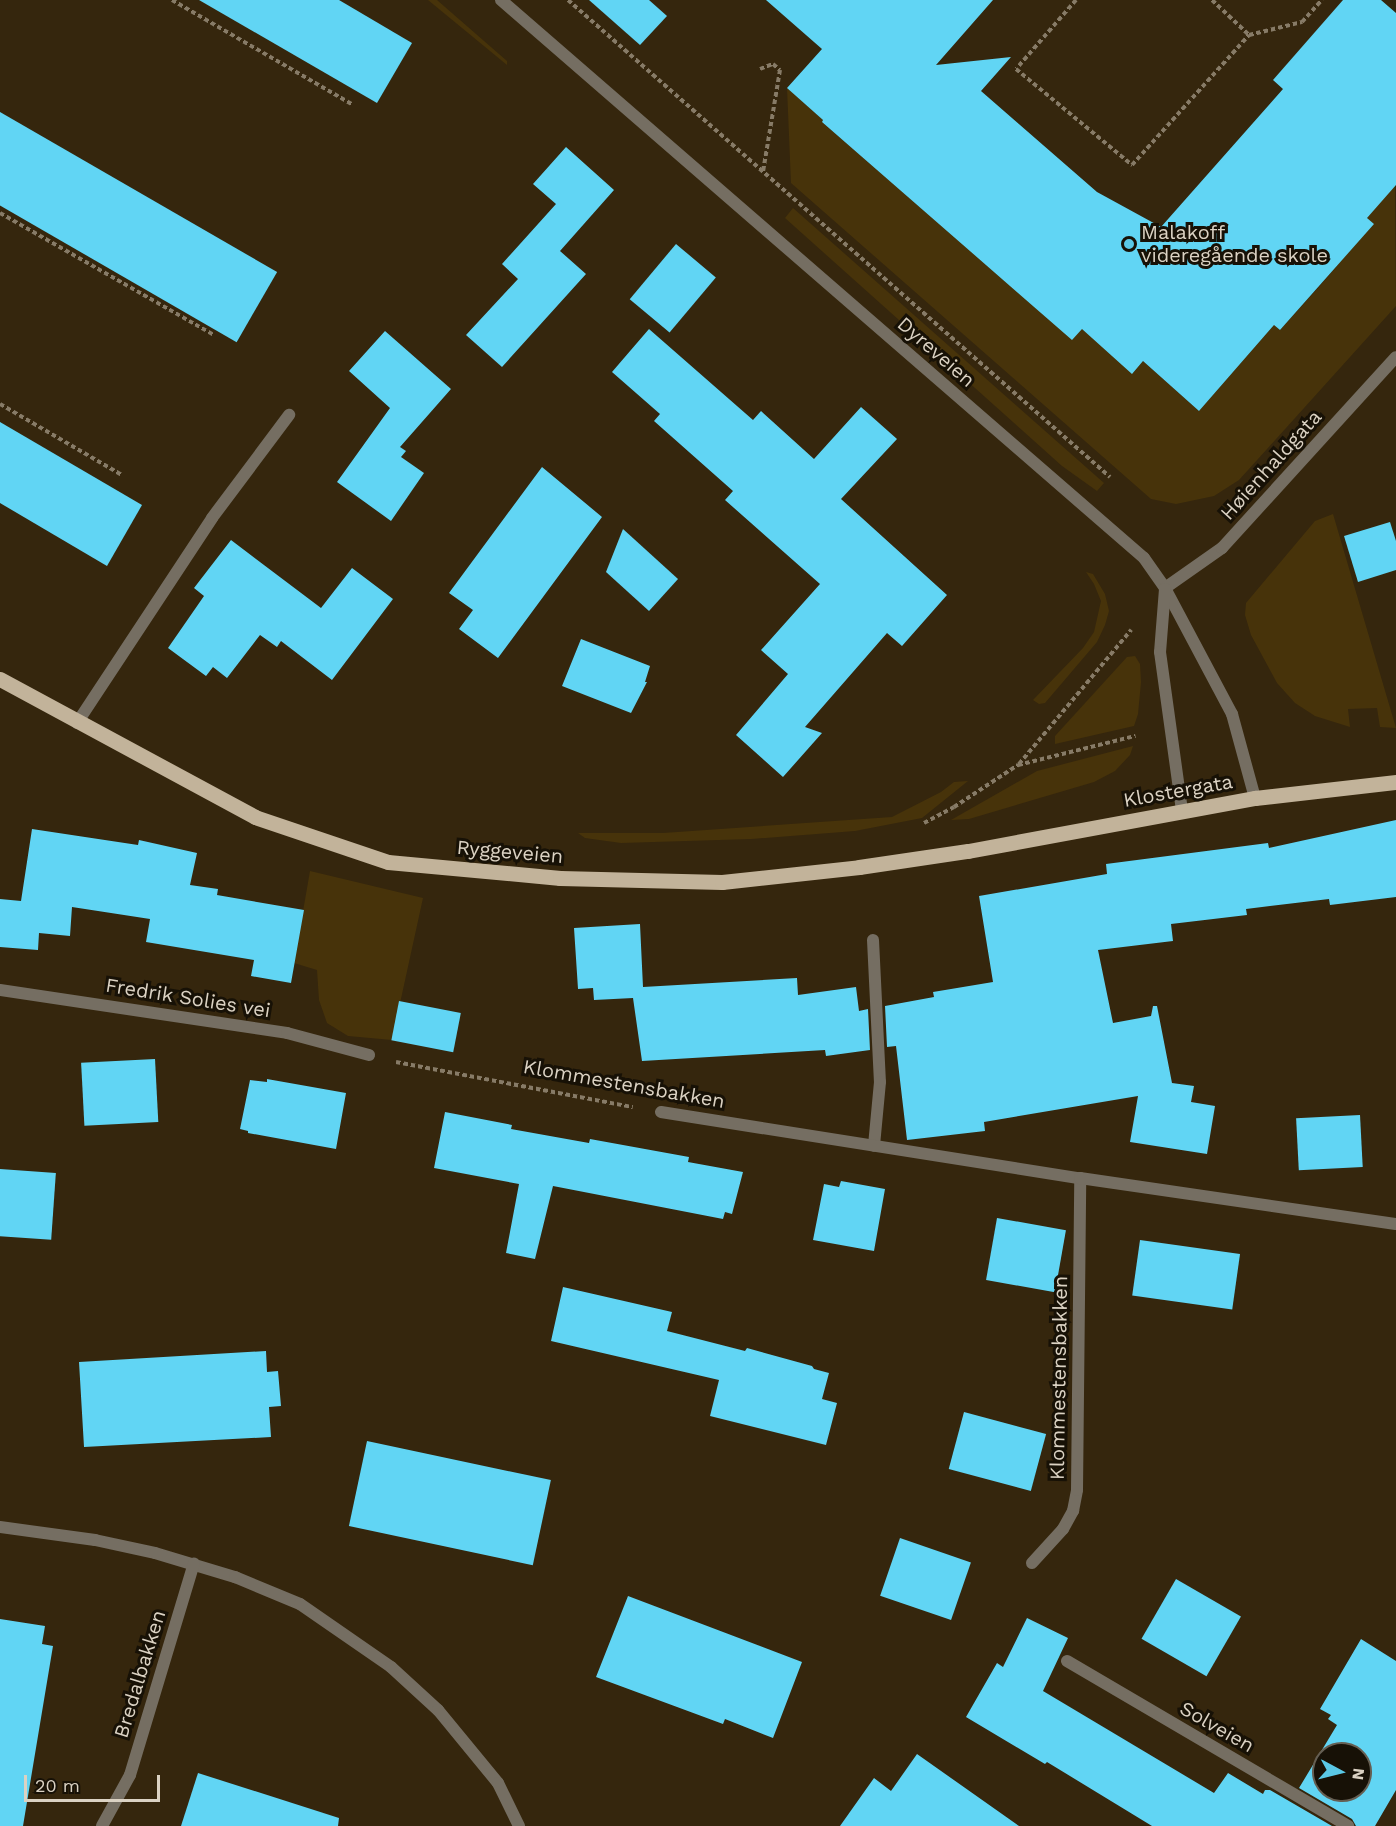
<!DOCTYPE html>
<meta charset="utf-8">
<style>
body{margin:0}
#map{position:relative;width:1396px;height:1826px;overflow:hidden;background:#35260d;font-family:"Work Sans",sans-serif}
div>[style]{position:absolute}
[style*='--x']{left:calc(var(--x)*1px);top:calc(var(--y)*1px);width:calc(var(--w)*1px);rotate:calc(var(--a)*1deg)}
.green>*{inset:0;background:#47330a}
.building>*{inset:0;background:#61d5f4;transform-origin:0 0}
.path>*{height:4px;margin-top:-2px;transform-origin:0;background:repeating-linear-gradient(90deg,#877b67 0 4.5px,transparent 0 7.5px)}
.service>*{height:12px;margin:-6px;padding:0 6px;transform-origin:6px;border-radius:6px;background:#756e62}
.minor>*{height:12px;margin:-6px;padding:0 6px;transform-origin:6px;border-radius:6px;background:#756e62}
.tertiary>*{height:12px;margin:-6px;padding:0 6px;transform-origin:6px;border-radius:6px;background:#756e62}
.primary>*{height:15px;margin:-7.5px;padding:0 7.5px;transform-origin:7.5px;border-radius:7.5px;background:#c2b39a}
.dots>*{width:16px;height:16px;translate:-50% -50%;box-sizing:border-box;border:3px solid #171106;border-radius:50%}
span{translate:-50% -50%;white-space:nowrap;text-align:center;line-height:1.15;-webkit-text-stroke:6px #171106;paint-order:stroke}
.poi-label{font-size:20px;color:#dbd2c3}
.left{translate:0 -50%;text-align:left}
.street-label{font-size:20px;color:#dbd2c3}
.north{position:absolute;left:1312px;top:1742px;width:60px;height:60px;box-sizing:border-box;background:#171106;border:2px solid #655e52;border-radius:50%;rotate:97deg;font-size:16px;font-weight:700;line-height:24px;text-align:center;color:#dbd2c3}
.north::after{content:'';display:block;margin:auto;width:21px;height:27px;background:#5ac8e6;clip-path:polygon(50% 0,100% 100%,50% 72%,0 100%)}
.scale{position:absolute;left:24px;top:1775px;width:136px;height:27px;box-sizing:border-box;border:3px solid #dbd2c3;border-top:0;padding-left:8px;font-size:18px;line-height:21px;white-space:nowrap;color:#dbd2c3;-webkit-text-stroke:4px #171106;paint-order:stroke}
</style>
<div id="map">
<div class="green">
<div style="clip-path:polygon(428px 0,437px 0,507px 61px,507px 65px)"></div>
<div style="clip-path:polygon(787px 88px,823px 120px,822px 122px,1072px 339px,1092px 317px,1133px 373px,1143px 361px,1199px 411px,1274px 325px,1280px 330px,1318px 288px,1337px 266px,1367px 218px,1395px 185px,1396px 306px,1239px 480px,1214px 496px,1176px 504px,1151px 499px,791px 183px)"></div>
<div style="clip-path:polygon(793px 208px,1104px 483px,1097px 491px,1062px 466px,785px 218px)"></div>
<div style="clip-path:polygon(1333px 514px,1396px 728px,1380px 727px,1377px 708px,1348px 709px,1350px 727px,1315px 716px,1295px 703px,1277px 683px,1251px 635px,1245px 615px,1246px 603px,1315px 521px)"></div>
<div style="clip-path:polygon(1086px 572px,1093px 574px,1105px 594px,1109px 611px,1105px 625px,1097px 642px,1045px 703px,1039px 704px,1033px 700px,1083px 648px,1094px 632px,1101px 601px,1094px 584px)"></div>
<div style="clip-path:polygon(1135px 656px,1140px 664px,1141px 682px,1138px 714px,1134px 726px,1055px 744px,1055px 736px,1127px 657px)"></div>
<div style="clip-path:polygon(1133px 746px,1130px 755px,1115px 771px,1094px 782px,969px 819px,951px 820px,1037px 771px)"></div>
<div style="clip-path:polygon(968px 781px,922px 818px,855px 831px,751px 839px,621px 843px,585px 838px,578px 833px,663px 833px,892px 817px,941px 792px,954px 782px)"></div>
<div style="clip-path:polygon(310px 871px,423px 898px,392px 1040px,348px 1036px,327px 1023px,319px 1000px,317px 970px,294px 963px)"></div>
</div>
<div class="building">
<div style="clip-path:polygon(199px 0,339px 0,412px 43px,377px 103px)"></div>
<div style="clip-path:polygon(589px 0,649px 0,667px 16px,640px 45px)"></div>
<div style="clip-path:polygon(766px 0,993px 0,936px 65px,1011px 57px,981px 91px,1097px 192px,1161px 227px,1283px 89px,1273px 80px,1343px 0,1381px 0,1396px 13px,1396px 185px,1367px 218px,1374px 224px,1280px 330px,1274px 325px,1199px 411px,1143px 361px,1132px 374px,1082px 329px,1072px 340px,822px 122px,823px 120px,787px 88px,822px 49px)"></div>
<div style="left:0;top:112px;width:320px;height:81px;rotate:30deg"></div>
<div style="clip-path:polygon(566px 147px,614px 190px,560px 251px,586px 274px,502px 367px,466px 335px,518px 279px,502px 264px,556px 204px,533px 184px)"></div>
<div style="left:676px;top:244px;width:52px;height:72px;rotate:40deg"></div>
<div style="clip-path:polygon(649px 329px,753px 420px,761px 411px,814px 459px,861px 407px,897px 439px,841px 499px,947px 595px,902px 646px,887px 633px,805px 727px,822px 733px,783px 777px,736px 735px,788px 674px,761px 650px,820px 584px,725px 500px,733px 491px,654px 421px,660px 414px,612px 372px)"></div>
<div style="clip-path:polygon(385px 331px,451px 389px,400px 447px,406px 451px,401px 457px,424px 473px,391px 521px,337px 482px,390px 408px,349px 371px)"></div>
<div style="clip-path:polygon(0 422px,142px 505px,107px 566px,0 503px)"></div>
<div style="clip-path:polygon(542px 467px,602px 517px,498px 658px,459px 629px,473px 610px,449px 593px)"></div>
<div style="clip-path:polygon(1390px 522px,1396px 541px,1396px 570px,1358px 582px,1344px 536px)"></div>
<div style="clip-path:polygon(623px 529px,678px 579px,649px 611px,606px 572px)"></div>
<div style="clip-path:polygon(231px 540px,321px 608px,352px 568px,393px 599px,332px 680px,281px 641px,277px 647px,260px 635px,227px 678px,213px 667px,206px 676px,168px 648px,204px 596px,194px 588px)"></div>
<div style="clip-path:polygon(581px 639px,650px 666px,645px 682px,647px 682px,631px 713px,562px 686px)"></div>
<div style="clip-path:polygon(1396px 820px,1396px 897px,1330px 905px,1329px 899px,1246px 909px,1247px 915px,1171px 924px,1173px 941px,1098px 950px,1113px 1023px,1151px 1016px,1153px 1006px,1157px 1006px,1172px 1083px,1194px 1086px,1191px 1102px,1215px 1106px,1207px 1154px,1130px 1142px,1138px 1096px,984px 1122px,985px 1131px,907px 1140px,896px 1046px,887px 1047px,885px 1006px,934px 997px,933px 992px,993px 982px,979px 896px,1107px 874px,1106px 864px,1268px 843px,1269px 848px)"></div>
<div style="clip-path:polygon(32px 829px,138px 845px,139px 840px,197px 853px,190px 885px,218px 889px,217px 895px,304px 910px,291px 983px,251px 976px,254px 960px,146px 942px,150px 919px,72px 907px,70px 936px,39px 933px,38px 950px,0 947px,0 899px,21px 901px)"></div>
<div style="clip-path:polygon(640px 924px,643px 987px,797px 978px,798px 995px,856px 987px,859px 1011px,868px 1009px,870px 1050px,826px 1056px,825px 1050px,642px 1061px,633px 998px,594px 1000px,593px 988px,578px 989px,574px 928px)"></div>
<div style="left:399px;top:1001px;width:63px;height:40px;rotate:11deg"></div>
<div style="left:155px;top:1059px;width:63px;height:74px;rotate:87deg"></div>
<div style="clip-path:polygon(267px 1079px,346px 1093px,336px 1149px,248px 1133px,248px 1131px,240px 1129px,250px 1080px,267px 1082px)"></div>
<div style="clip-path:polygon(445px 1112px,512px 1125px,511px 1129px,589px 1143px,590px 1139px,689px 1157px,688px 1162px,743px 1172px,732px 1214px,725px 1212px,723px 1219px,553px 1186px,535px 1259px,506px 1253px,519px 1184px,434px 1168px)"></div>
<div style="left:1360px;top:1115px;width:52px;height:64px;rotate:87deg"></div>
<div style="left:0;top:1169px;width:56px;height:67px;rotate:4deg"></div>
<div style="clip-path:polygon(841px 1181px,885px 1189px,874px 1251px,813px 1240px,824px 1184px,839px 1187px)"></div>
<div style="left:997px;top:1218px;width:70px;height:63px;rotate:10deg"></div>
<div style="left:1140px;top:1240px;width:101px;height:56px;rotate:8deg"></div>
<div style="clip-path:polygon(563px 1287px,672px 1312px,667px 1331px,745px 1351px,747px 1348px,812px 1366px,814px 1369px,829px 1373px,822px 1399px,837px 1403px,826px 1445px,710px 1416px,719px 1380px,551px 1341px)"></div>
<div style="clip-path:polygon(266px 1351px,267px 1372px,278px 1371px,281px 1406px,269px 1407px,271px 1437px,84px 1447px,79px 1362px)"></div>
<div style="left:964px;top:1412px;width:85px;height:59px;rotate:15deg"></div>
<div style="left:367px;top:1441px;width:188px;height:87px;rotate:12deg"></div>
<div style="left:900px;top:1538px;width:75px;height:61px;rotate:19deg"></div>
<div style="left:1176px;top:1579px;width:75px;height:69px;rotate:30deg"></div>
<div style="clip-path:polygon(628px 1596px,802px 1662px,773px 1738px,725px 1719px,723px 1724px,596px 1677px)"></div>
<div style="clip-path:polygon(1027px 1618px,1068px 1638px,1043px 1691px,1214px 1793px,1228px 1773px,1263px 1794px,1265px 1790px,1270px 1790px,1332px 1826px,1152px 1826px,1047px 1762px,1045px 1764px,966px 1717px,997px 1663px,1003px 1667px)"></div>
<div style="clip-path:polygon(0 1619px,45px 1626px,42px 1644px,53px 1646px,23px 1826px,0 1826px)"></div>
<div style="clip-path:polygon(evenodd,1361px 1639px,1396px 1661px,1396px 1790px,1375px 1826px,1356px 1826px,1352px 1819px,1299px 1788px,1337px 1725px,1328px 1719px,1331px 1715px,1320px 1709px,1361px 1639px,1324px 1754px,1360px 1754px,1360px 1790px,1324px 1790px,1324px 1754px)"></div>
<div style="clip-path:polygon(917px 1754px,1019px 1826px,840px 1826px,874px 1778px,891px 1791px)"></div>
<div style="clip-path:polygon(198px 1773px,339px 1818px,338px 1826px,181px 1826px)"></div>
</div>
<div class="path">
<div style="--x:172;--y:0;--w:209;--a:30.1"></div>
<div style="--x:568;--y:0;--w:722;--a:41.35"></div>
<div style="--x:1076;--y:0;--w:91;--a:131"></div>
<div style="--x:1016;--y:69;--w:151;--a:39.6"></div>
<div style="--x:1132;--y:165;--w:175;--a:-48"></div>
<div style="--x:1249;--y:35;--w:55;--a:-13.8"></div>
<div style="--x:1302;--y:22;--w:30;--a:-48"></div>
<div style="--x:1212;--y:0;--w:51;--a:43.4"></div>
<div style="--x:760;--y:69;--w:14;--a:-21"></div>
<div style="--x:773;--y:64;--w:9;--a:41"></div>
<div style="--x:780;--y:70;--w:103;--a:99.5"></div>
<div style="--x:0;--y:213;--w:246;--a:29.7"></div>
<div style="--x:0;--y:404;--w:141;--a:30.2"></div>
<div style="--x:1019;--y:764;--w:175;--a:-50.1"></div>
<div style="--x:924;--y:823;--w:34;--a:-28"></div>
<div style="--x:954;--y:807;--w:77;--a:-33.3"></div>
<div style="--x:1018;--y:765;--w:121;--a:-13.9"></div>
<div style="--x:396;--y:1062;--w:241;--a:10.8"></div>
</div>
<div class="service">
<div style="--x:873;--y:940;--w:142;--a:87.2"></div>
<div style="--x:880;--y:1082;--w:64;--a:95.4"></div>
<div style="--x:1032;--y:1563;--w:46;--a:-47.6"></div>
<div style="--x:1063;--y:1529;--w:21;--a:-61"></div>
<div style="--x:1073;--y:1511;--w:21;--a:-79"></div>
<div style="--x:1077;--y:1490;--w:312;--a:-89.4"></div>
</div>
<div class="minor">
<div style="--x:77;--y:723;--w:245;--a:-56.6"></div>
<div style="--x:212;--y:518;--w:129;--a:-53.2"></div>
<div style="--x:0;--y:990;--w:290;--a:8.5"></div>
<div style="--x:287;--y:1033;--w:85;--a:15"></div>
<div style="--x:661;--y:1112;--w:424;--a:9"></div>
<div style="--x:1080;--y:1178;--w:319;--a:8.3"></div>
<div style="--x:0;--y:1527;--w:96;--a:7.8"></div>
<div style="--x:95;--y:1540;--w:61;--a:12.2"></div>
<div style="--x:155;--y:1553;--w:84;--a:16.7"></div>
<div style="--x:235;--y:1577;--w:70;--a:22.6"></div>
<div style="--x:300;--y:1604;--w:111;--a:34.7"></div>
<div style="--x:391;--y:1667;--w:64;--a:42.5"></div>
<div style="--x:438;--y:1710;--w:94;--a:50.6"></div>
<div style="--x:498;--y:1783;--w:48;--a:64"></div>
<div style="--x:1067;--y:1661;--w:326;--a:30.4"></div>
<div style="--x:102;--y:1826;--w:58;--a:-61.2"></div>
<div style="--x:130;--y:1775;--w:221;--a:-73.2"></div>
</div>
<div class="tertiary">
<div style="--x:501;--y:0;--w:851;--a:40.95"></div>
<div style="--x:1144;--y:558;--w:37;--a:55"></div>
<div style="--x:1165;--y:588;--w:143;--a:62"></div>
<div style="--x:1232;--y:714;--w:87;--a:74.7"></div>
<div style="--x:1165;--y:588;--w:70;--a:-35.1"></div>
<div style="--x:1222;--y:548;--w:258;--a:-47.7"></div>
<div style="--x:1165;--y:589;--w:63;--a:94.5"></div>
<div style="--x:1160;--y:652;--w:161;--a:82.1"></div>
</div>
<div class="primary">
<div style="--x:0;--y:679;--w:290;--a:28.4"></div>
<div style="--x:255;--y:817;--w:140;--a:18.7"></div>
<div style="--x:388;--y:862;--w:173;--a:5.3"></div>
<div style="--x:560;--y:878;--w:162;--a:1.4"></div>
<div style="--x:722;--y:882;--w:138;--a:-6.2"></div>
<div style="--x:859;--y:867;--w:110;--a:-8.4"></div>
<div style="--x:968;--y:851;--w:292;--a:-10.5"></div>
<div style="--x:1255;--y:798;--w:142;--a:-6.5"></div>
</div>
<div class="dots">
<div style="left:1129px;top:244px;background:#5ac8e6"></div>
</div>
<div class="poi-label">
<span class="left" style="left:1141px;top:244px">Malakoff<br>videregående skole</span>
</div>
<div class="street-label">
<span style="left:936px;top:352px;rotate:41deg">Dyreveien</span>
<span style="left:1271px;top:465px;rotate:-48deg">Høienhaldgata</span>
<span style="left:1178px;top:791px;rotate:-10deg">Klostergata</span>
<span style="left:510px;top:852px;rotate:5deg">Ryggeveien</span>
<span style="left:188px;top:998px;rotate:9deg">Fredrik Solies vei</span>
<span style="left:624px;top:1084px;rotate:10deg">Klommestensbakken</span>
<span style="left:1059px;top:1378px;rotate:-89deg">Klommestensbakken</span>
<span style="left:140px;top:1674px;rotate:-73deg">Bredalbakken</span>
<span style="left:1217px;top:1727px;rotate:30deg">Solveien</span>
</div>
<div class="north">N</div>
<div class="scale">20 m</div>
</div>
